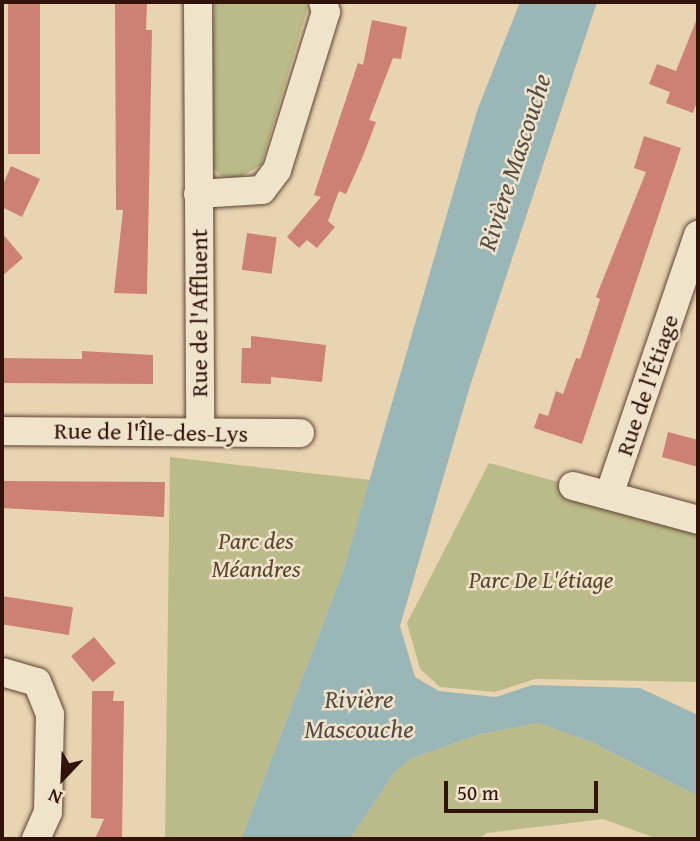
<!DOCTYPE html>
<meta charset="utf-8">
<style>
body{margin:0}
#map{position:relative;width:700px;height:841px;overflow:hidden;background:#e8d4b1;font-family:"Gentium Book Plus",serif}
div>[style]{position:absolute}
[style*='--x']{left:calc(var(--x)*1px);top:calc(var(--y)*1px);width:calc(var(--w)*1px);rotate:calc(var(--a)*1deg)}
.green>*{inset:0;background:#babb88}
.water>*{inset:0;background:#9bb6b6}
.building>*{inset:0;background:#cd8173;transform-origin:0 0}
.roads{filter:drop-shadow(0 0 2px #5f4332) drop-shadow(0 0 2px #5f4332)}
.minor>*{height:28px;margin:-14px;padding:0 14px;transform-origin:14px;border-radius:14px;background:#f0e3cc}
span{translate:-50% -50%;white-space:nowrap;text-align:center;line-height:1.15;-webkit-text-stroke:5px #f0e3cc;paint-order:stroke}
.street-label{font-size:24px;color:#311308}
.park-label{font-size:24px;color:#5a452e;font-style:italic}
.water-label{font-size:26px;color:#564c45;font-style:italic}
.frame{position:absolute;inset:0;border:4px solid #311308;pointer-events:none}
.north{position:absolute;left:28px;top:743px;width:70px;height:70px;-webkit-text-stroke:5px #f0e3cc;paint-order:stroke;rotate:203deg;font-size:19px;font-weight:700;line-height:28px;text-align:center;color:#311308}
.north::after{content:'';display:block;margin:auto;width:24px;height:32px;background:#311308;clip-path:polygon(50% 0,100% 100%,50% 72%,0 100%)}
.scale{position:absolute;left:444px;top:781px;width:154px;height:32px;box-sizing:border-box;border:4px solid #311308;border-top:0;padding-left:9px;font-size:21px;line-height:24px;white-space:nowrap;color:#311308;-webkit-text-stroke:5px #f0e3cc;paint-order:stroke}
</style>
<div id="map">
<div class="green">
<div style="clip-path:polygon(214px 2px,305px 2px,307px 10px,261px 165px,237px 179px,221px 176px,209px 164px)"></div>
<div style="clip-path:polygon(170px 457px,370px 480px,343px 571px,241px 839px,165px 839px)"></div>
<div style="clip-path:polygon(489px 463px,698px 520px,698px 682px,535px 679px,495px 692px,440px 687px,420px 669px,407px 623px)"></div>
<div style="clip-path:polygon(538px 723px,591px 742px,698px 796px,698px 839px,658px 839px,603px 819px,487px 833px,478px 839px,350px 839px,394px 773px,410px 759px,478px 735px)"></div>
</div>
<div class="water">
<div style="clip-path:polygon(520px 2px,597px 2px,470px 386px,400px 626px,415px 677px,439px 691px,496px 697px,532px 685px,640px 688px,698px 715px,698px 796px,591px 742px,538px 723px,478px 735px,410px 759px,394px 773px,350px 839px,241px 839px,343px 571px,477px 111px)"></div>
</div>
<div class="building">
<div style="left:8px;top:2px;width:32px;height:152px"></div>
<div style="clip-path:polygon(115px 2px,147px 2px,146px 30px,152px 30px,147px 294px,114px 293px,123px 210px,116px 210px)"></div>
<div style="clip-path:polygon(698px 16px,698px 99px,693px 113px,666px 103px,670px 92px,649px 84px,657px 64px,676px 71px)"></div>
<div style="clip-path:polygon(372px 20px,407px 27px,401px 59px,393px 58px,369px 120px,376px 122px,363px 156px,346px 194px,339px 191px,328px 221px,335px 227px,317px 248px,307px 240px,299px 248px,287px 237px,321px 197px,314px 195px,358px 63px,363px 65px)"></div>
<div style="clip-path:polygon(644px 136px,681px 148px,582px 444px,534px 428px,539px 413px,548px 416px,556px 391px,563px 394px,576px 358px,580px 359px,600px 299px,596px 297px,646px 172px,634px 168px)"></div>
<div style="clip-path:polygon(11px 166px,40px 179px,22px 217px,2px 207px,2px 187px)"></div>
<div style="clip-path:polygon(2px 233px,23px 258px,2px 276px)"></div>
<div style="left:247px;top:233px;width:30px;height:37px;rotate:8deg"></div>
<div style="clip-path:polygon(251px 336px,326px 345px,322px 382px,271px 377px,271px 384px,241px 383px,242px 348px,251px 348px)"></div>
<div style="clip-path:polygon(82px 351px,153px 355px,153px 384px,2px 383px,2px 358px,82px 359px)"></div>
<div style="clip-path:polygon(668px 432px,698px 440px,698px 467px,662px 457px)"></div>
<div style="clip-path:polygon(2px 481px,165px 482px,164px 517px,2px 508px)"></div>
<div style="left:2px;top:596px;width:72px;height:28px;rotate:9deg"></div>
<div style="left:94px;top:637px;width:34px;height:30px;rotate:50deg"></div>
<div style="clip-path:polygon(92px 691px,114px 691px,113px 701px,124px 701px,122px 839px,95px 839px,104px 819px,91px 818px)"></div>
</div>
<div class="roads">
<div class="minor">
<div style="--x:198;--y:2;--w:429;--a:89.7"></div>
<div style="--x:198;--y:194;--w:64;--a:-3.6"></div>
<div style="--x:262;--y:190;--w:25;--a:-53"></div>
<div style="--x:277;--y:170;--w:165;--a:-72.8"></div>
<div style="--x:326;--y:12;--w:10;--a:-107"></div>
<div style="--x:2;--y:431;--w:298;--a:0.4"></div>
<div style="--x:573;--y:486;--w:130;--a:15.2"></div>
<div style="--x:609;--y:495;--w:275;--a:-71.1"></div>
<div style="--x:2;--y:672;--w:36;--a:16"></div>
<div style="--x:37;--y:682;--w:35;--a:68"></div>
<div style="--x:50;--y:715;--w:97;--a:91.2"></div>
<div style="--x:48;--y:812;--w:30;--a:114"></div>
</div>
</div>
<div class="street-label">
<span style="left:199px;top:313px;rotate:-90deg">Rue de l'Affluent</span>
<span style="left:647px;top:385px;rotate:-71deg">Rue de l'Étiage</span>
<span style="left:151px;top:432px;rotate:1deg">Rue de l'Île-des-Lys</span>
</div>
<div class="park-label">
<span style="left:256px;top:555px">Parc des<br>Méandres</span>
<span style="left:541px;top:580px">Parc De L'étiage</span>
</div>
<div class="water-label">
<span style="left:514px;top:162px;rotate:-72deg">Rivière Mascouche</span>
<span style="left:359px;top:714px">Rivière<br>Mascouche</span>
</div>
<div class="frame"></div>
<div class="north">N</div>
<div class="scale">50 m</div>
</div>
